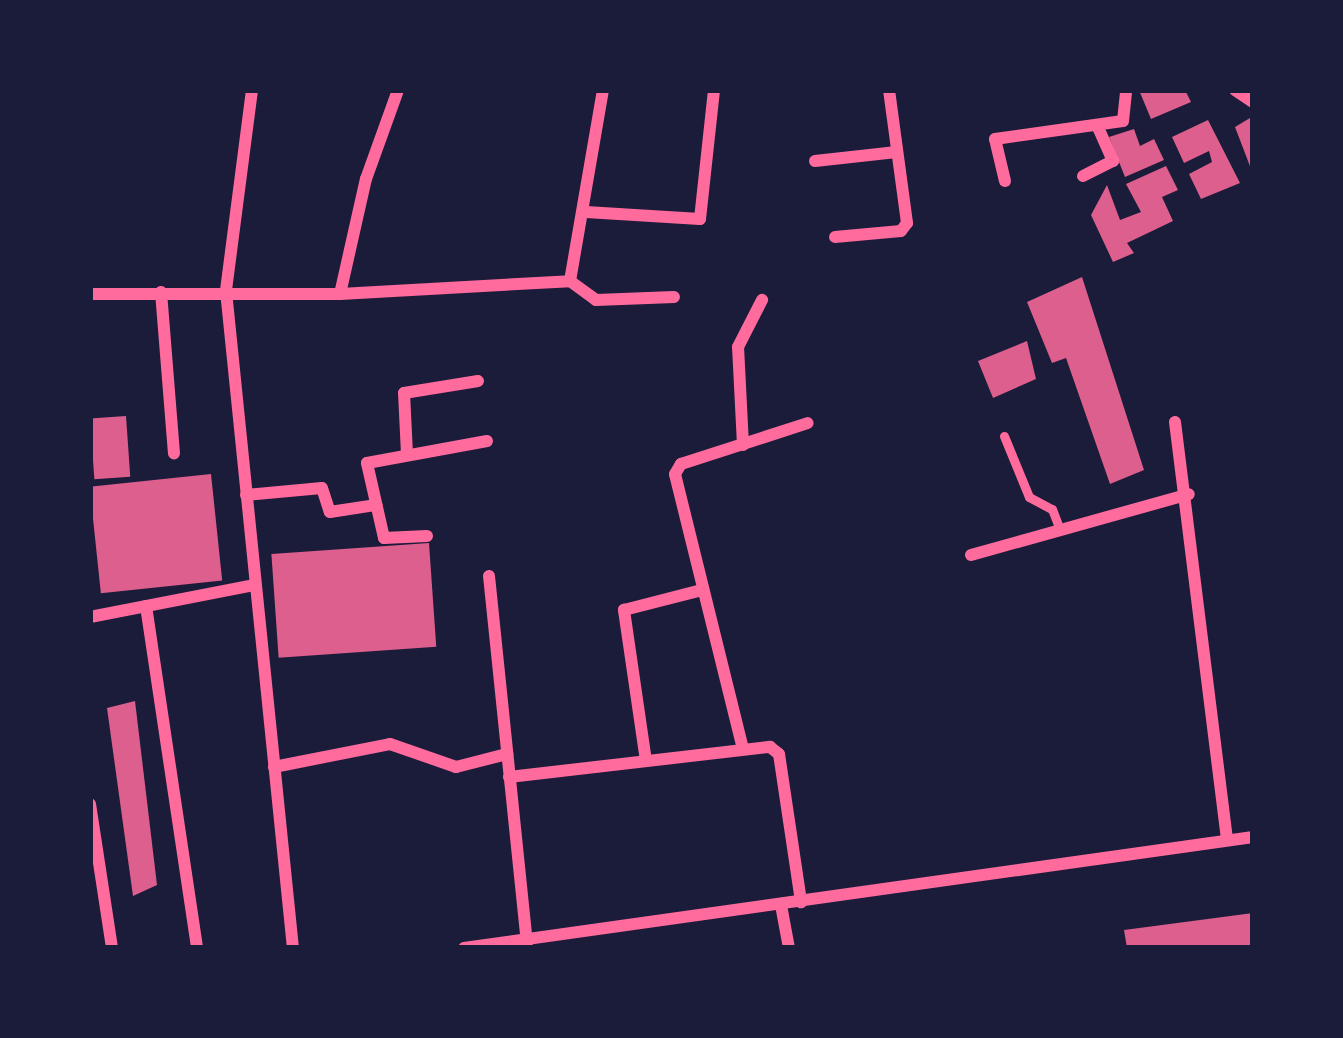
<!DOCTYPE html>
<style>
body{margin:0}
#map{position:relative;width:1343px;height:1038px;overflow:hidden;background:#1b1b3a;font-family:Overpass,sans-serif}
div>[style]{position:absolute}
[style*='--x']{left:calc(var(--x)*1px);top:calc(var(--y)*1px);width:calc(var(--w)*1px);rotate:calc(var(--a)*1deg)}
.building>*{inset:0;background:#dd5f8e;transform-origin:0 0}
.service>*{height:9px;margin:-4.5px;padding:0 4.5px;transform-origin:4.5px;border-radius:4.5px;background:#ff6b9d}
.minor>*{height:12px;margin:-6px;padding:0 6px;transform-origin:6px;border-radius:6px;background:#ff6b9d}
span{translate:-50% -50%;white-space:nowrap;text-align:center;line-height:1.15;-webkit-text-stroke:9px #1b1b3a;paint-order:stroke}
.frame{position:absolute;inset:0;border:93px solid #1b1b3a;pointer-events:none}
</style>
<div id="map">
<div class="building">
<div style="clip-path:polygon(1139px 90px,1185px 90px,1191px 102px,1151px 119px)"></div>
<div style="clip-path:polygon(1250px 118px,1253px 122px,1253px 174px,1235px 127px)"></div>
<div style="clip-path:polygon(1208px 120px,1240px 183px,1201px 199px,1189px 174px,1212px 162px,1209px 151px,1184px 163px,1172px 137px)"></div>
<div style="clip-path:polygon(1134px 129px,1140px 146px,1154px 139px,1164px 160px,1125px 177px,1109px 137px)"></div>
<div style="clip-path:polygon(1166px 166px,1178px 190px,1162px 197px,1173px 221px,1127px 243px,1134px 253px,1113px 262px,1091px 215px,1107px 185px,1120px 220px,1141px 212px,1126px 184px)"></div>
<div style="clip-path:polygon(1082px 277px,1144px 470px,1110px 484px,1066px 358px,1052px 363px,1027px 302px)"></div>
<div style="clip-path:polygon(1027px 341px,1036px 379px,993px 398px,978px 361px)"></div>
<div style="left:126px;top:416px;width:61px;height:36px;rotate:86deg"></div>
<div style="left:211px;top:474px;width:107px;height:122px;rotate:84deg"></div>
<div style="left:429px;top:543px;width:104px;height:158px;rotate:86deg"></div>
<div style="clip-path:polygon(135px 701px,157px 885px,133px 896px,107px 708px)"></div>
<div style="clip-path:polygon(1253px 913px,1253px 948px,1127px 948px,1124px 930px)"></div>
</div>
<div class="service">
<div style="--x:1004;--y:436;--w:66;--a:67.7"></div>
<div style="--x:1029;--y:497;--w:26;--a:28"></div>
<div style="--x:1052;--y:509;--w:22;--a:69"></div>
</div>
<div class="minor">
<div style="--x:252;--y:90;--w:203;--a:97.4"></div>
<div style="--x:226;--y:291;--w:660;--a:84.18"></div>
<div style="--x:1235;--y:90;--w:22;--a:34"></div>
<div style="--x:815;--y:161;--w:82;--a:-6.3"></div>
<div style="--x:1083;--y:176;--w:34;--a:-27"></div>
<div style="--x:1113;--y:161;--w:36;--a:-114"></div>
<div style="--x:1005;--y:181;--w:43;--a:-103.4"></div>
<div style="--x:995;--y:139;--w:129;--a:-8"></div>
<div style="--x:1123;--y:121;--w:31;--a:-84"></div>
<div style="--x:586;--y:212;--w:114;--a:3.5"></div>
<div style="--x:700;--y:219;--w:130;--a:-83.8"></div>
<div style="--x:835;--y:237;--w:66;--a:-5.2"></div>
<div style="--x:901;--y:231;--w:10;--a:-53"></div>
<div style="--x:907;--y:223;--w:134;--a:-97.7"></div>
<div style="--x:570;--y:281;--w:32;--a:36"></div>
<div style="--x:596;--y:300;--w:78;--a:-2.2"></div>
<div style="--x:161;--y:292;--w:162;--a:85.4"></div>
<div style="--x:90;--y:294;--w:250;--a:0"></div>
<div style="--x:340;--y:294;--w:230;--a:-3.2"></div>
<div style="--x:570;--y:281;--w:194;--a:-80.2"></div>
<div style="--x:340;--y:294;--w:118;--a:-77.3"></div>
<div style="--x:366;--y:179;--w:95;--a:-70.2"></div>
<div style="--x:1175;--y:422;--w:421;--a:82.9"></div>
<div style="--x:743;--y:445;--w:98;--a:-92.9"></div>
<div style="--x:738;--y:347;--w:53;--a:-62.9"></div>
<div style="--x:407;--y:454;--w:61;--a:-92.8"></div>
<div style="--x:404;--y:393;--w:75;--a:-9.2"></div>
<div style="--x:246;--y:495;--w:76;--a:-5.3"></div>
<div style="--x:322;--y:488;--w:25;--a:72"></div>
<div style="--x:330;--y:512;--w:47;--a:-8.7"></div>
<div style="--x:427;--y:536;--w:43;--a:177.3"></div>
<div style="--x:384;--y:538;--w:77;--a:-102.8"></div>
<div style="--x:367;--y:463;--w:122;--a:-10.4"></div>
<div style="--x:971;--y:555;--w:226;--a:-15.6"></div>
<div style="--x:489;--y:576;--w:369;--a:84.1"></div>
<div style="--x:146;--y:606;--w:346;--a:81.5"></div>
<div style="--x:90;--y:617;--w:168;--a:-11"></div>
<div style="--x:743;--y:749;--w:283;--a:-103.9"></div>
<div style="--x:675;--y:474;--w:12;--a:-59"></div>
<div style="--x:681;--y:464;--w:133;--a:-17.9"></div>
<div style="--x:646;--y:761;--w:153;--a:-98.3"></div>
<div style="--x:624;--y:610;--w:81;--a:-14.4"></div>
<div style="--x:274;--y:767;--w:118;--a:-11.2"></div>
<div style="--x:390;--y:744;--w:70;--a:19.2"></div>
<div style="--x:456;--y:767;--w:53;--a:-14.3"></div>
<div style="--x:509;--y:777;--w:263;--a:-6.6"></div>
<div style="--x:770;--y:747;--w:11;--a:38"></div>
<div style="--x:779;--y:754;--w:150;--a:81.5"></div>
<div style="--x:90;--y:804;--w:146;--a:81.3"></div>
<div style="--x:781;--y:905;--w:44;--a:79.5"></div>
<div style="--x:464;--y:948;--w:797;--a:-8.01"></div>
</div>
<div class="frame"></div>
</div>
